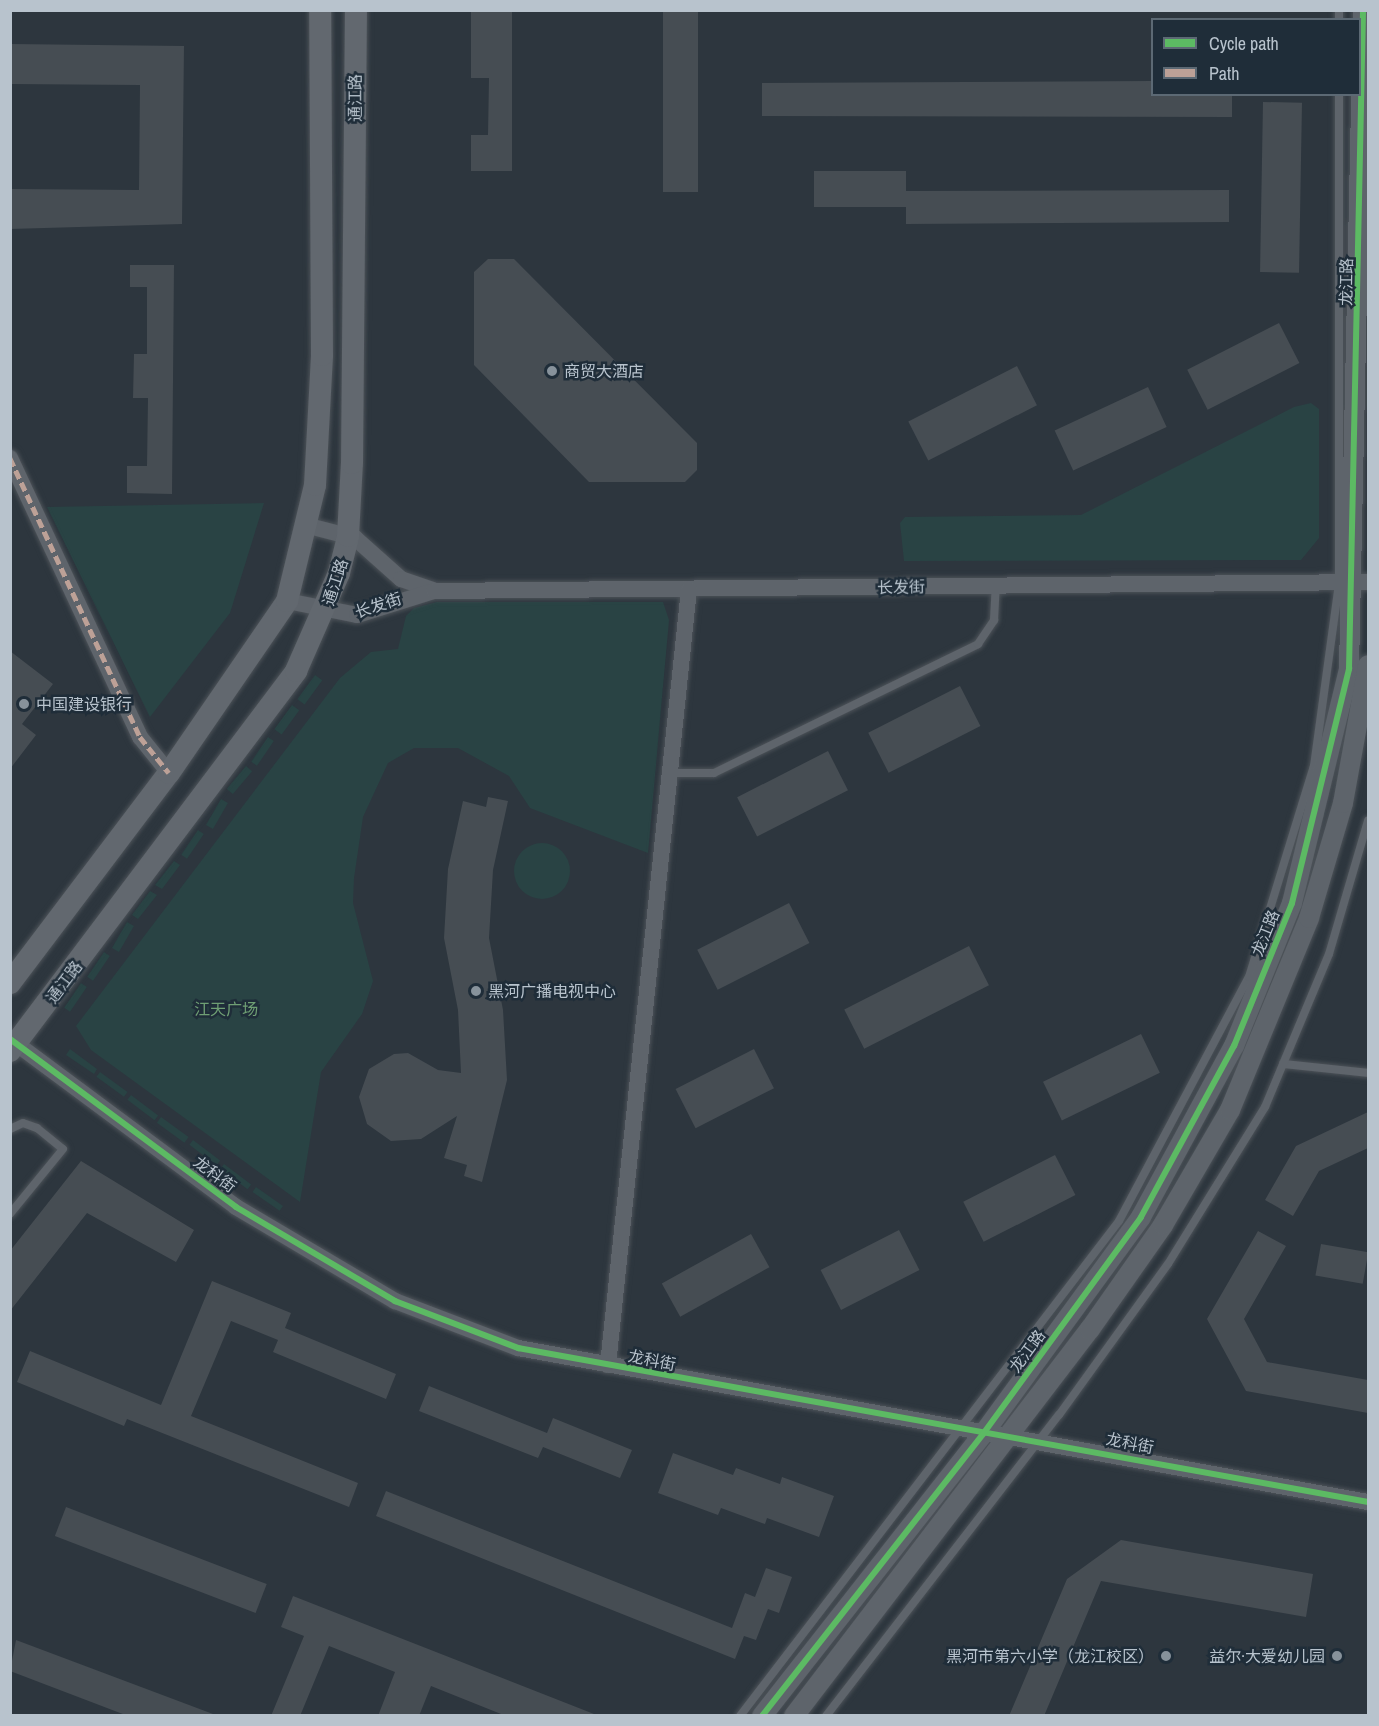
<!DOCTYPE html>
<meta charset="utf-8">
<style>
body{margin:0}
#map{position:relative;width:1379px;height:1726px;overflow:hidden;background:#2d363e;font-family:"Archivo Narrow","Noto Sans SC",sans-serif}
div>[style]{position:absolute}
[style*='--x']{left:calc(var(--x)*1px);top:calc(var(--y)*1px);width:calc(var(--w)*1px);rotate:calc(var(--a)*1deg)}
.green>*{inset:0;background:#294344;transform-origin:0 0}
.round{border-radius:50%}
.building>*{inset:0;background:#464d53;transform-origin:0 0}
.roads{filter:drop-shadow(0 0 2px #4c5258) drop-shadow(0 0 2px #4c5258)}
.service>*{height:8px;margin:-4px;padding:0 4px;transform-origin:4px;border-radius:4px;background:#5e646b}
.minor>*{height:16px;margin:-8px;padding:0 8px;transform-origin:8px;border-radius:8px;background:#5e646b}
.tertiary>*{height:20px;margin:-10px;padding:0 10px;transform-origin:10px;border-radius:10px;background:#5e646b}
.secondary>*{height:22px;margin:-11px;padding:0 11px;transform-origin:11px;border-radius:11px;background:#62686f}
.quiet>*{height:4.5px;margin-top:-2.25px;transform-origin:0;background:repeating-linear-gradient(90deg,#bda197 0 9px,transparent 0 13.5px)}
.cycleway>*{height:6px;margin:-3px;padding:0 3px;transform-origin:3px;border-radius:3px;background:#5cba63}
.dots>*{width:16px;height:16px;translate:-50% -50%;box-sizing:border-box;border:3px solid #1f2d39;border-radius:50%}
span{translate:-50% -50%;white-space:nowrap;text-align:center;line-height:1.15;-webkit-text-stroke:5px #1f2d39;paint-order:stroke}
.street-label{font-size:16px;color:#b8c3cd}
.poi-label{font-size:16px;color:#b8c3cd}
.left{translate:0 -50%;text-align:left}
.right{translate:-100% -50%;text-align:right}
.park-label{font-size:16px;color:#6f9f74}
.frame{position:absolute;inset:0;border:12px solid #b8c3cd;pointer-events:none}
.legend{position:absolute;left:1151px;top:18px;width:210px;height:78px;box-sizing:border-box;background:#1f2d39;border:2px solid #5c6974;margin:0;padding:8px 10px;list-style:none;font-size:18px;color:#b8c3cd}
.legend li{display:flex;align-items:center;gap:12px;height:30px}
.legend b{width:30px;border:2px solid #5c6974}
</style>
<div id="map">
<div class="green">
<div style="clip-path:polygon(1311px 403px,1319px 409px,1319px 538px,1301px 560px,904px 561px,900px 523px,905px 517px,1081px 515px,1294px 407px)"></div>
<div style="clip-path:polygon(264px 503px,230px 613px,150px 717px,47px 507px)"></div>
<div style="clip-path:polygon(437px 602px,663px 602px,669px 620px,648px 853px,530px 808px,509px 776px,458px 748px,414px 748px,388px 763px,363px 817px,354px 878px,353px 903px,373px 981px,362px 1014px,321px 1072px,300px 1202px,91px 1050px,76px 1026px,340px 678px,371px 652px,398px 649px,406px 616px,414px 608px)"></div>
<div style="left:315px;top:675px;width:9px;height:30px;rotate:36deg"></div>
<div style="left:292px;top:705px;width:9px;height:30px;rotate:36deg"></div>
<div style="left:268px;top:737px;width:7px;height:30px;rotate:34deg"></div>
<div style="left:246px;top:766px;width:8px;height:30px;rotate:40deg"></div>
<div style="left:221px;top:799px;width:8px;height:30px;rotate:30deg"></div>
<div style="left:198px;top:830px;width:7px;height:30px;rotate:34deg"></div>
<div class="round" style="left:514px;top:843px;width:56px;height:56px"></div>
<div style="clip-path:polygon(174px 861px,180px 865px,162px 889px,155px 885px)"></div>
<div style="clip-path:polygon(150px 891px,157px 895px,138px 919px,132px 915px)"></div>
<div style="left:127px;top:922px;width:8px;height:30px;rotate:30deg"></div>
<div style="left:104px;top:952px;width:7px;height:30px;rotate:34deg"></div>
<div style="left:81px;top:983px;width:7px;height:30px;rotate:34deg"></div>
<div style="clip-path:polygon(70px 1049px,97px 1069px,94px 1074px,66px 1055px)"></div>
<div style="left:100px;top:1072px;width:34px;height:6px;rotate:36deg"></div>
<div style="left:131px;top:1095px;width:34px;height:6px;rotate:37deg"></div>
<div style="left:161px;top:1117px;width:34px;height:7px;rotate:36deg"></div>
<div style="left:193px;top:1140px;width:34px;height:6px;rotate:37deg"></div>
<div style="left:224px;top:1164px;width:34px;height:6px;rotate:37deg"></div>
<div style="left:256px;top:1187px;width:33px;height:6px;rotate:35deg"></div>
</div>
<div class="building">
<div style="clip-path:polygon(471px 10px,512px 10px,512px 171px,471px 171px,471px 135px,488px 135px,489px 78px,471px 78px)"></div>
<div style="left:663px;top:10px;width:35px;height:182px"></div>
<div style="clip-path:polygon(10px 44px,184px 46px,182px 224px,10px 229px,10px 189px,139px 190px,140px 85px,10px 84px)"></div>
<div style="clip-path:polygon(1152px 81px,1152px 94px,1232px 94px,1232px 117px,762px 116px,762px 83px)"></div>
<div style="left:1263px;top:102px;width:39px;height:170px;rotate:1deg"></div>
<div style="clip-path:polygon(814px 171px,906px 171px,906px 191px,1229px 190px,1229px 222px,906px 224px,906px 207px,814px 207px)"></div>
<div style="clip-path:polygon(488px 259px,514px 259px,697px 443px,697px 470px,685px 482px,589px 482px,474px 365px,474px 272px)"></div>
<div style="clip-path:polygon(130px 265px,174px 265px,172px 494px,127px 493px,127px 466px,147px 466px,148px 398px,133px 398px,134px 354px,147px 354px,147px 287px,130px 287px)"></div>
<div style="left:1279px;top:323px;width:45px;height:103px;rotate:63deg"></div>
<div style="left:1017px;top:366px;width:44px;height:122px;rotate:63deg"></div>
<div style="left:1148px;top:387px;width:44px;height:103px;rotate:65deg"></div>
<div style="clip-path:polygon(10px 651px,53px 684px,22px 724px,36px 735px,10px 769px)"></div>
<div style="left:960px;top:686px;width:45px;height:103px;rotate:63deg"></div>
<div style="left:828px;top:751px;width:44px;height:102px;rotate:63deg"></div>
<div style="clip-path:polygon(488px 797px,508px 801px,493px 870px,489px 938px,503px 1010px,507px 1080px,482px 1182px,464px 1176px,467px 1165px,444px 1158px,457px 1116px,421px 1139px,391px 1141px,367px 1124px,359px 1097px,369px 1069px,394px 1054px,408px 1053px,438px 1070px,461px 1073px,458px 1010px,444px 938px,448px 869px,463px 801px,486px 807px)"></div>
<div style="left:789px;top:903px;width:45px;height:103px;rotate:63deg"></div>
<div style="left:969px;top:946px;width:44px;height:140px;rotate:63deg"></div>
<div style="left:1141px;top:1034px;width:43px;height:109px;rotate:64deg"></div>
<div style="left:754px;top:1049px;width:44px;height:88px;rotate:63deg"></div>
<div style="clip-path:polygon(1368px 1112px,1368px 1148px,1319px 1171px,1293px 1216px,1265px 1200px,1296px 1146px)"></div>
<div style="left:1055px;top:1155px;width:45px;height:103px;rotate:63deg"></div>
<div style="clip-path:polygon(81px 1161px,194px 1230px,176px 1262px,87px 1213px,10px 1311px,10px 1251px)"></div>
<div style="left:899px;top:1230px;width:45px;height:88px;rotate:63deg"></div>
<div style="clip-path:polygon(1258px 1231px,1286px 1246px,1244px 1319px,1267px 1362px,1368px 1380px,1368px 1413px,1246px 1391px,1207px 1319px)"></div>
<div style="left:751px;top:1234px;width:38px;height:102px;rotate:61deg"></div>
<div style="left:1321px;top:1244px;width:48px;height:32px;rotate:10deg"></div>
<div style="clip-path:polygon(212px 1281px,291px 1313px,285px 1328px,396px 1374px,386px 1399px,273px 1352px,278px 1340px,231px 1321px,191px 1416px,358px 1483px,349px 1507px,127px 1419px,124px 1426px,17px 1382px,30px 1351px,161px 1405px)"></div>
<div style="clip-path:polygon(429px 1386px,547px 1433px,553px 1418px,632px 1450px,620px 1478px,543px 1447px,538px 1458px,419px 1411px)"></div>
<div style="clip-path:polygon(673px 1453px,733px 1475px,736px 1468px,780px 1484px,782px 1477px,834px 1496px,819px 1537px,767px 1518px,765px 1524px,721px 1508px,718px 1515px,658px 1493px)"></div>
<div style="clip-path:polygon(386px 1491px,732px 1628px,745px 1593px,755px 1597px,766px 1568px,792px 1577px,779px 1613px,768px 1609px,756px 1640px,744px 1636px,735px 1659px,376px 1516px)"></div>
<div style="left:66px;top:1507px;width:215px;height:31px;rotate:21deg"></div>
<div style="clip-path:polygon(1121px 1540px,1313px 1574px,1306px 1617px,1101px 1581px,1044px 1716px,1009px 1716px,1067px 1579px)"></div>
<div style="clip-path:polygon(293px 1596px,594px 1714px,594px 1716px,506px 1716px,431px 1686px,419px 1716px,378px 1716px,395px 1672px,329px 1646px,300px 1716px,271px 1716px,304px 1636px,281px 1627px)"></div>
<div style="clip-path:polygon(16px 1640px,213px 1714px,213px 1716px,128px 1716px,10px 1671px)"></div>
</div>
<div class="roads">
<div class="service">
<div style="--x:1339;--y:20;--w:10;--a:-90"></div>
<div style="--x:670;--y:773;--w:44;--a:0"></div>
<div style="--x:714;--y:773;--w:294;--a:-26"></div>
<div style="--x:978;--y:644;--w:29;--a:-56"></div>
<div style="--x:994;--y:620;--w:34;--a:-87"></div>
<div style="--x:1283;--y:1064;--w:85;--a:6"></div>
<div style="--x:10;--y:1129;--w:14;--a:-25"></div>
<div style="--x:23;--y:1123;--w:15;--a:20"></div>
<div style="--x:37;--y:1128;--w:33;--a:39"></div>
<div style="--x:63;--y:1149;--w:84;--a:129.2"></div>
<div style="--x:740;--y:1716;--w:623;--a:-52.56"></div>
<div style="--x:1119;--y:1221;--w:276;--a:-62"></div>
<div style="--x:1249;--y:977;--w:221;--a:-72.9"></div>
<div style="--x:1314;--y:766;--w:185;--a:-82.2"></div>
<div style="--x:1339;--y:583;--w:489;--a:-90"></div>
<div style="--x:826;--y:1716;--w:381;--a:-52.3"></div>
<div style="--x:1059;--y:1415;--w:186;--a:-54.2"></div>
<div style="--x:1168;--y:1264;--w:185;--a:-58.3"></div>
<div style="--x:1265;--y:1107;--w:166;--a:-67.3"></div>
<div style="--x:1329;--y:954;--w:139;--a:-73.7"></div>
</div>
<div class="minor">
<div style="--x:10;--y:458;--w:308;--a:65"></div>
<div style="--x:140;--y:737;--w:46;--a:51.1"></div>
<div style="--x:309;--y:526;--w:48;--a:14.6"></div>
<div style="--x:355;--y:538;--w:62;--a:41.7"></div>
<div style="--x:401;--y:579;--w:34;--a:19"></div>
<div style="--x:287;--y:601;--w:71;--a:11.3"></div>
<div style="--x:357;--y:615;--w:81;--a:-17.3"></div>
<div style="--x:434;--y:591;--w:934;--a:-0.55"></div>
<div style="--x:10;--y:1039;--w:282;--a:36.6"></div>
<div style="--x:236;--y:1207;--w:185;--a:30.6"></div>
<div style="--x:395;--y:1301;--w:132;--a:20.9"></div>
<div style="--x:518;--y:1348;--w:864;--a:10.27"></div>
<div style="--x:608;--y:1365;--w:780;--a:-84.04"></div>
</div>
<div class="tertiary">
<div style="--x:762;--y:1716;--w:358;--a:-51.9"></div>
<div style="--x:983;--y:1434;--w:268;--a:-53.9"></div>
<div style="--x:1141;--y:1217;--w:195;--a:-61.5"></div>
<div style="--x:1234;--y:1046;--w:154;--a:-67.9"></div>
<div style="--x:1292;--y:903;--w:241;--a:-76.3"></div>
<div style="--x:1349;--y:669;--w:659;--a:-88.78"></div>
<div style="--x:794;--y:1716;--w:487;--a:-52.6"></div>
<div style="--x:1090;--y:1329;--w:127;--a:-54.9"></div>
<div style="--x:1163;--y:1225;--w:133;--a:-59.8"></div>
<div style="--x:1230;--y:1110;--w:208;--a:-67.6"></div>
<div style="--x:1309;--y:918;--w:120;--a:-73.5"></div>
<div style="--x:1343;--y:803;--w:140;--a:-79.7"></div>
</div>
<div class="secondary">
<div style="--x:10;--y:983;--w:263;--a:-52.9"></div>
<div style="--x:169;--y:773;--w:209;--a:-55.5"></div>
<div style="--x:287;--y:601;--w:119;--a:-76.4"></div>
<div style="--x:315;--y:485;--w:130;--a:-86.9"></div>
<div style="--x:322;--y:355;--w:345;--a:-90.3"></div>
<div style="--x:10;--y:1051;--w:476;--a:-53"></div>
<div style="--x:296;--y:671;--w:107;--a:-66.3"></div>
<div style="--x:339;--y:573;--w:38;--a:-76"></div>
<div style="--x:348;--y:536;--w:73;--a:-86.9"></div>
<div style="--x:352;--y:463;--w:453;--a:-89.5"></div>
</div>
</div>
<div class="quiet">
<div style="--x:10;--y:458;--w:308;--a:65"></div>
<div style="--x:140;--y:737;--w:46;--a:51.1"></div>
</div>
<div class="cycleway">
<div style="--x:10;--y:1039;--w:282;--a:36.6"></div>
<div style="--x:236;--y:1207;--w:185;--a:30.6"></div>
<div style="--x:395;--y:1301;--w:132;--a:20.9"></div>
<div style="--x:518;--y:1348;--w:864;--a:10.27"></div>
<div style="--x:762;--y:1716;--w:358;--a:-51.9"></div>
<div style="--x:983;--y:1434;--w:268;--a:-53.9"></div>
<div style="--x:1141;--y:1217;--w:195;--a:-61.5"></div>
<div style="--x:1234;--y:1046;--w:154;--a:-67.9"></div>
<div style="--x:1292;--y:903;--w:241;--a:-76.3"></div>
<div style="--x:1349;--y:669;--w:659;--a:-88.78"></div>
</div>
<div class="dots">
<div style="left:552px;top:371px;background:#87929b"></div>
<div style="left:24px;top:704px;background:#87929b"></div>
<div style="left:476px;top:991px;background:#87929b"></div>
<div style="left:1166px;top:1656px;background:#87929b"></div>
<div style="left:1337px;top:1656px;background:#87929b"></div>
</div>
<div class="street-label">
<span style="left:355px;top:98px;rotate:-90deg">通江路</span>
<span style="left:1346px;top:282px;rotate:-89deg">龙江路</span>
<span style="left:335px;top:582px;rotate:-72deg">通江路</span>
<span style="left:901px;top:587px;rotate:-1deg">长发街</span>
<span style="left:378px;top:605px;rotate:-18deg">长发街</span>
<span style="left:1265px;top:933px;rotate:-68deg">龙江路</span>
<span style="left:64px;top:982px;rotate:-53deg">通江路</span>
<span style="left:215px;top:1174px;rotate:37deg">龙科街</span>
<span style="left:1027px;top:1351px;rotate:-54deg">龙江路</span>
<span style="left:652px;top:1360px;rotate:11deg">龙科街</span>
<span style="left:1130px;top:1443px;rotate:11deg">龙科街</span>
</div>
<div class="poi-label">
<span class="left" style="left:564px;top:371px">商贸大酒店</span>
<span class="left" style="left:36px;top:704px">中国建设银行</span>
<span class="left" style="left:488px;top:991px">黑河广播电视中心</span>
<span class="right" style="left:1154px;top:1656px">黑河市第六小学（龙江校区）</span>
<span class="right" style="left:1325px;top:1656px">益尔·大爱幼儿园</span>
</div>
<div class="park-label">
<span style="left:226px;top:1009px">江天广场</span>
</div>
<div class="frame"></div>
<ul class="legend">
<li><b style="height:8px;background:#5cba63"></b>Cycle path</li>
<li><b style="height:8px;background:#bda197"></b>Path</li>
</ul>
</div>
